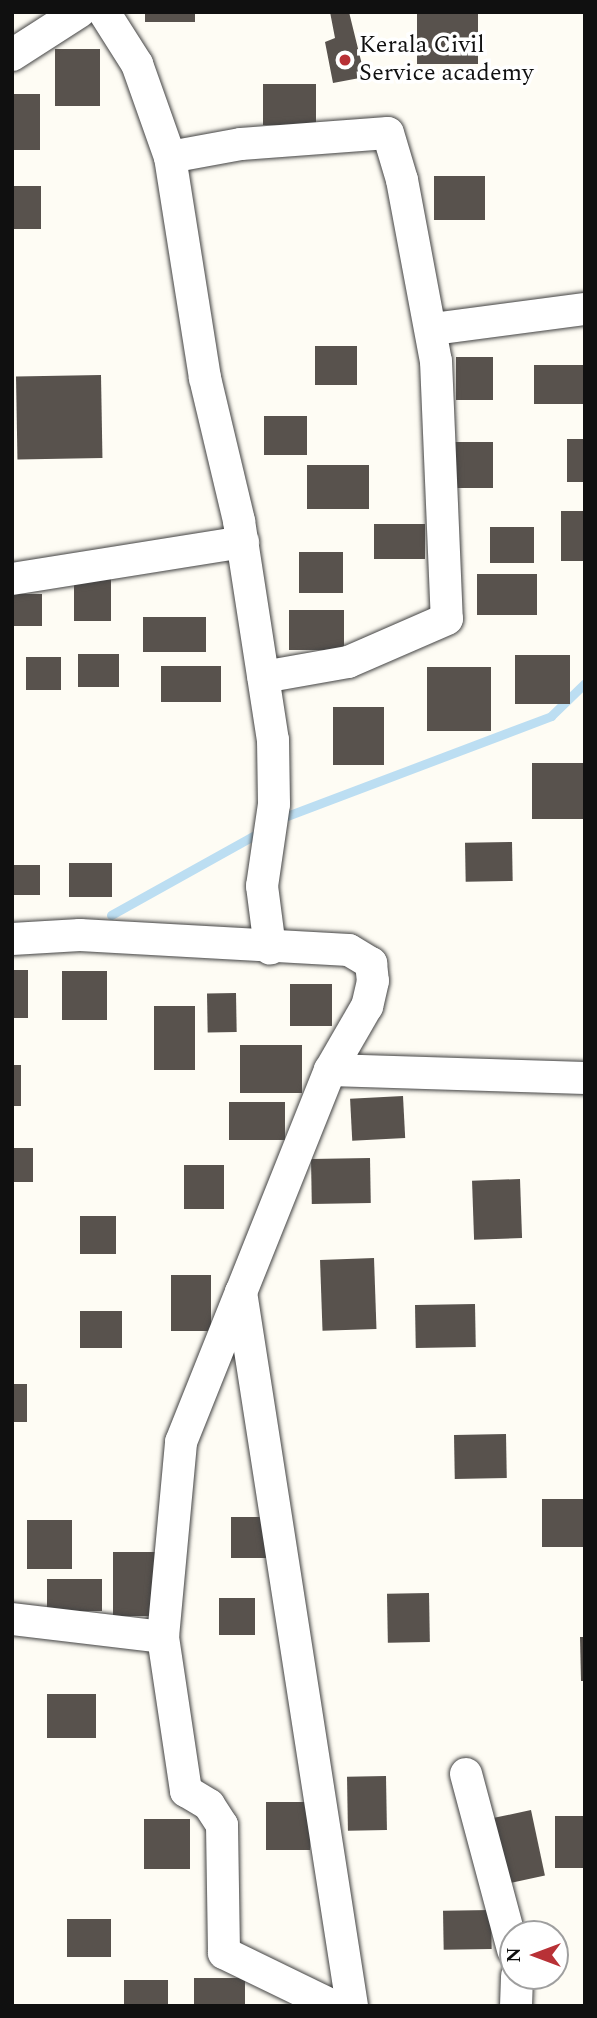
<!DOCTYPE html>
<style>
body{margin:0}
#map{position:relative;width:597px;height:2018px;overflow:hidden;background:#fefcf4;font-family:Spectral,serif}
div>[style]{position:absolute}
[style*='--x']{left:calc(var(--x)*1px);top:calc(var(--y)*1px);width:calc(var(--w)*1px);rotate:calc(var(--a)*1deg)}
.stream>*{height:9px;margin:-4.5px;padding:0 4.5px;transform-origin:4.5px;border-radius:4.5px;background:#bcdef2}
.building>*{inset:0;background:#58524d;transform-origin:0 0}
.roads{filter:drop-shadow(0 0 2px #434343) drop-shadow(0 0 2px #434343)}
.street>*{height:32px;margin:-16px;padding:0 16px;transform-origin:16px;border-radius:16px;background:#fff}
.dots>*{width:19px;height:19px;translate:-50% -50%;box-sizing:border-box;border:4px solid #fff;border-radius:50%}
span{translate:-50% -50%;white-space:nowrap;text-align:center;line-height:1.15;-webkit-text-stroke:7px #fff;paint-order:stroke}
.poi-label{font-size:24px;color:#101010}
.left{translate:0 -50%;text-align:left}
.frame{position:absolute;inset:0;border:14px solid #101010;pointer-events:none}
.north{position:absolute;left:499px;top:1920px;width:70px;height:70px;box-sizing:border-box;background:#fff;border:2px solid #9f9f9f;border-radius:50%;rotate:270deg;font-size:19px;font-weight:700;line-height:28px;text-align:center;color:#101010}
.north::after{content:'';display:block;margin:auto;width:24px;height:32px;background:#b83136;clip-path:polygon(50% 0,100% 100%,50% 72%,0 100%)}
</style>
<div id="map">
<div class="stream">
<div style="--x:279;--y:819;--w:291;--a:-20.7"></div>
<div style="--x:551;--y:716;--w:47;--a:-44.1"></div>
<div style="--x:111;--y:915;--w:173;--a:-29.1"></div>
</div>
<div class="building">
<div style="left:145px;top:12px;width:50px;height:10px"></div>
<div style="clip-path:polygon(330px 12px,349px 12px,365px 77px,333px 83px,325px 42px,335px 38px)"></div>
<div style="left:417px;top:12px;width:61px;height:52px"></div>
<div style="left:55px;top:49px;width:45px;height:57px"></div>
<div style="left:263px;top:84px;width:53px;height:41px"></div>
<div style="left:12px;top:94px;width:28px;height:56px"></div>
<div style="left:434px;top:176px;width:51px;height:44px"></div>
<div style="left:12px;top:186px;width:29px;height:43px"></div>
<div style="left:315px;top:346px;width:42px;height:39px"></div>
<div style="left:493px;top:357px;width:43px;height:37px;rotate:90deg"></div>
<div style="left:534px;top:365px;width:51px;height:39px"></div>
<div style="left:101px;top:375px;width:83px;height:85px;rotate:89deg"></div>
<div style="left:264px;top:416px;width:43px;height:39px"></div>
<div style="left:585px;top:439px;width:43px;height:18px;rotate:90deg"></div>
<div style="left:452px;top:442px;width:41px;height:46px"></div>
<div style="left:307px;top:465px;width:62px;height:44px"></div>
<div style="left:585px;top:511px;width:50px;height:24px;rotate:90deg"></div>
<div style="left:374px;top:524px;width:51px;height:35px"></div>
<div style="left:490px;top:527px;width:44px;height:36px"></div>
<div style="left:299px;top:552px;width:44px;height:41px"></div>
<div style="left:537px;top:574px;width:41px;height:60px;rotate:90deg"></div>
<div style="left:74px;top:579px;width:37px;height:42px"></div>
<div style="left:12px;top:594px;width:30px;height:32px"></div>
<div style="left:289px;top:610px;width:55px;height:40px"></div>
<div style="left:206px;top:617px;width:35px;height:63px;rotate:90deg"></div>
<div style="left:78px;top:654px;width:41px;height:33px"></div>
<div style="left:515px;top:655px;width:55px;height:49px"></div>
<div style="left:61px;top:657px;width:33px;height:35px;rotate:90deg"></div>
<div style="left:221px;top:666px;width:36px;height:60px;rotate:90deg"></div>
<div style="left:491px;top:667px;width:64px;height:64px;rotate:90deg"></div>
<div style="left:333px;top:707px;width:51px;height:58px"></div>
<div style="left:585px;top:763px;width:56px;height:53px;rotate:90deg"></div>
<div style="left:512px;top:842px;width:39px;height:47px;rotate:89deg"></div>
<div style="left:69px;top:863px;width:43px;height:34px"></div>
<div style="left:12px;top:865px;width:28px;height:30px"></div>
<div style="left:12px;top:970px;width:16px;height:48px"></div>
<div style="left:62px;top:971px;width:45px;height:49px"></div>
<div style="left:290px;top:984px;width:42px;height:42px"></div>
<div style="left:236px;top:993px;width:39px;height:29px;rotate:89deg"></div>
<div style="left:154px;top:1006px;width:41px;height:64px"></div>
<div style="left:302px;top:1045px;width:48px;height:62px;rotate:90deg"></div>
<div style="left:12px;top:1065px;width:9px;height:41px"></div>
<div style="left:403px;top:1096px;width:42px;height:53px;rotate:87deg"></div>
<div style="left:285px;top:1102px;width:38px;height:56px;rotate:90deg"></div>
<div style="left:12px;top:1148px;width:21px;height:34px"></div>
<div style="left:370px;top:1158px;width:45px;height:59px;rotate:89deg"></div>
<div style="left:184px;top:1165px;width:40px;height:44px"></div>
<div style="left:520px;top:1179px;width:59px;height:48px;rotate:88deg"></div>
<div style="left:80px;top:1216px;width:36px;height:38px"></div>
<div style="left:374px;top:1258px;width:71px;height:54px;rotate:88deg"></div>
<div style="left:171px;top:1275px;width:40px;height:56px"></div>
<div style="left:475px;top:1304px;width:43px;height:60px;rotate:89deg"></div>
<div style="left:80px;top:1311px;width:42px;height:37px"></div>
<div style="left:12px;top:1384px;width:15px;height:38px"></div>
<div style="left:506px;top:1434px;width:44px;height:52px;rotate:89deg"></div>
<div style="left:585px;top:1499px;width:48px;height:43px;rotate:90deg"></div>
<div style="left:231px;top:1517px;width:35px;height:41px"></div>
<div style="left:27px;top:1520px;width:45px;height:49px"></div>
<div style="left:113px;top:1552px;width:44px;height:64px"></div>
<div style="left:47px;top:1579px;width:55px;height:32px"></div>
<div style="left:429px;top:1593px;width:49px;height:42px;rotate:89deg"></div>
<div style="left:219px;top:1598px;width:36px;height:37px"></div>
<div style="clip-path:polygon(580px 1637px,585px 1637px,585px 1681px,581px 1681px)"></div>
<div style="left:47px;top:1694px;width:49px;height:44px"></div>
<div style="left:386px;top:1776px;width:54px;height:39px;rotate:89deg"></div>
<div style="left:266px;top:1802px;width:44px;height:48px"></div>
<div style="left:531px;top:1810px;width:67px;height:40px;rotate:78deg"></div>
<div style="left:585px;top:1816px;width:52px;height:30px;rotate:90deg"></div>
<div style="left:144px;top:1819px;width:46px;height:50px"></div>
<div style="left:491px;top:1910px;width:39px;height:48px;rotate:89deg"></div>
<div style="left:67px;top:1919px;width:44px;height:38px"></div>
<div style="left:194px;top:1978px;width:51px;height:28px"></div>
<div style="left:124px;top:1980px;width:44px;height:26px"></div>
</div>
<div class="roads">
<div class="street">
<div style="--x:104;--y:12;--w:62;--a:57.6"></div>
<div style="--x:137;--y:64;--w:99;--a:70.5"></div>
<div style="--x:170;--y:157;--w:72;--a:-10.4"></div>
<div style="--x:241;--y:144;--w:147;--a:-4.3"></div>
<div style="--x:388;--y:133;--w:49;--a:73.4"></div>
<div style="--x:402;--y:180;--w:184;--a:79.4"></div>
<div style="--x:436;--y:361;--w:258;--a:87.6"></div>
<div style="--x:447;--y:619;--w:108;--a:156.5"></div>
<div style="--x:348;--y:662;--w:86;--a:170"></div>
<div style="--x:12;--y:55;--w:80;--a:-32.7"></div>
<div style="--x:170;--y:157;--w:224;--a:81"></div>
<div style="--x:205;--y:378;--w:147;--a:76.6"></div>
<div style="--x:239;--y:521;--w:222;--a:81.2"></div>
<div style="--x:273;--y:740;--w:64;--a:89.1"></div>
<div style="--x:274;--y:804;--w:83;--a:98.3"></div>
<div style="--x:262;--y:886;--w:63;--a:82.6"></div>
<div style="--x:433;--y:329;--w:153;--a:-7.5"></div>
<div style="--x:12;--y:579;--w:234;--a:-9.1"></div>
<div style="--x:12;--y:939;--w:68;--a:-3.4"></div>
<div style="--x:80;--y:935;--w:269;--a:3.2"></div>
<div style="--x:349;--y:950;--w:26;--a:31"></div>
<div style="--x:371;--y:963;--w:18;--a:84"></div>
<div style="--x:373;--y:981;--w:26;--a:103"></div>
<div style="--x:367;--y:1006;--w:74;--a:120"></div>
<div style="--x:330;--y:1070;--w:255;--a:1.8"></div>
<div style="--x:330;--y:1070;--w:239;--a:111.8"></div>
<div style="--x:241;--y:1292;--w:723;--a:81.16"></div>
<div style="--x:12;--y:1619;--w:152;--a:6.8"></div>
<div style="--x:163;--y:1637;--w:156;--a:81.5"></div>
<div style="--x:186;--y:1791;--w:27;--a:31"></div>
<div style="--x:209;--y:1805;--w:24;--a:57"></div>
<div style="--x:222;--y:1825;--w:128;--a:89.1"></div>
<div style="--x:224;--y:1953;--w:121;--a:25.9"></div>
<div style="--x:163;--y:1637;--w:196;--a:-84.7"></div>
<div style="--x:181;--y:1442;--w:162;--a:-68.2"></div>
<div style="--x:466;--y:1774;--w:182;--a:75"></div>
<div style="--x:516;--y:2006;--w:30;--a:-88"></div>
</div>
</div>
<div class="dots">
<div style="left:345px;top:60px;background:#b83136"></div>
</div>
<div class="poi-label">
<span class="left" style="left:359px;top:60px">Kerala Civil<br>Service academy</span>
</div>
<div class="frame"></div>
<div class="north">N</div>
</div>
